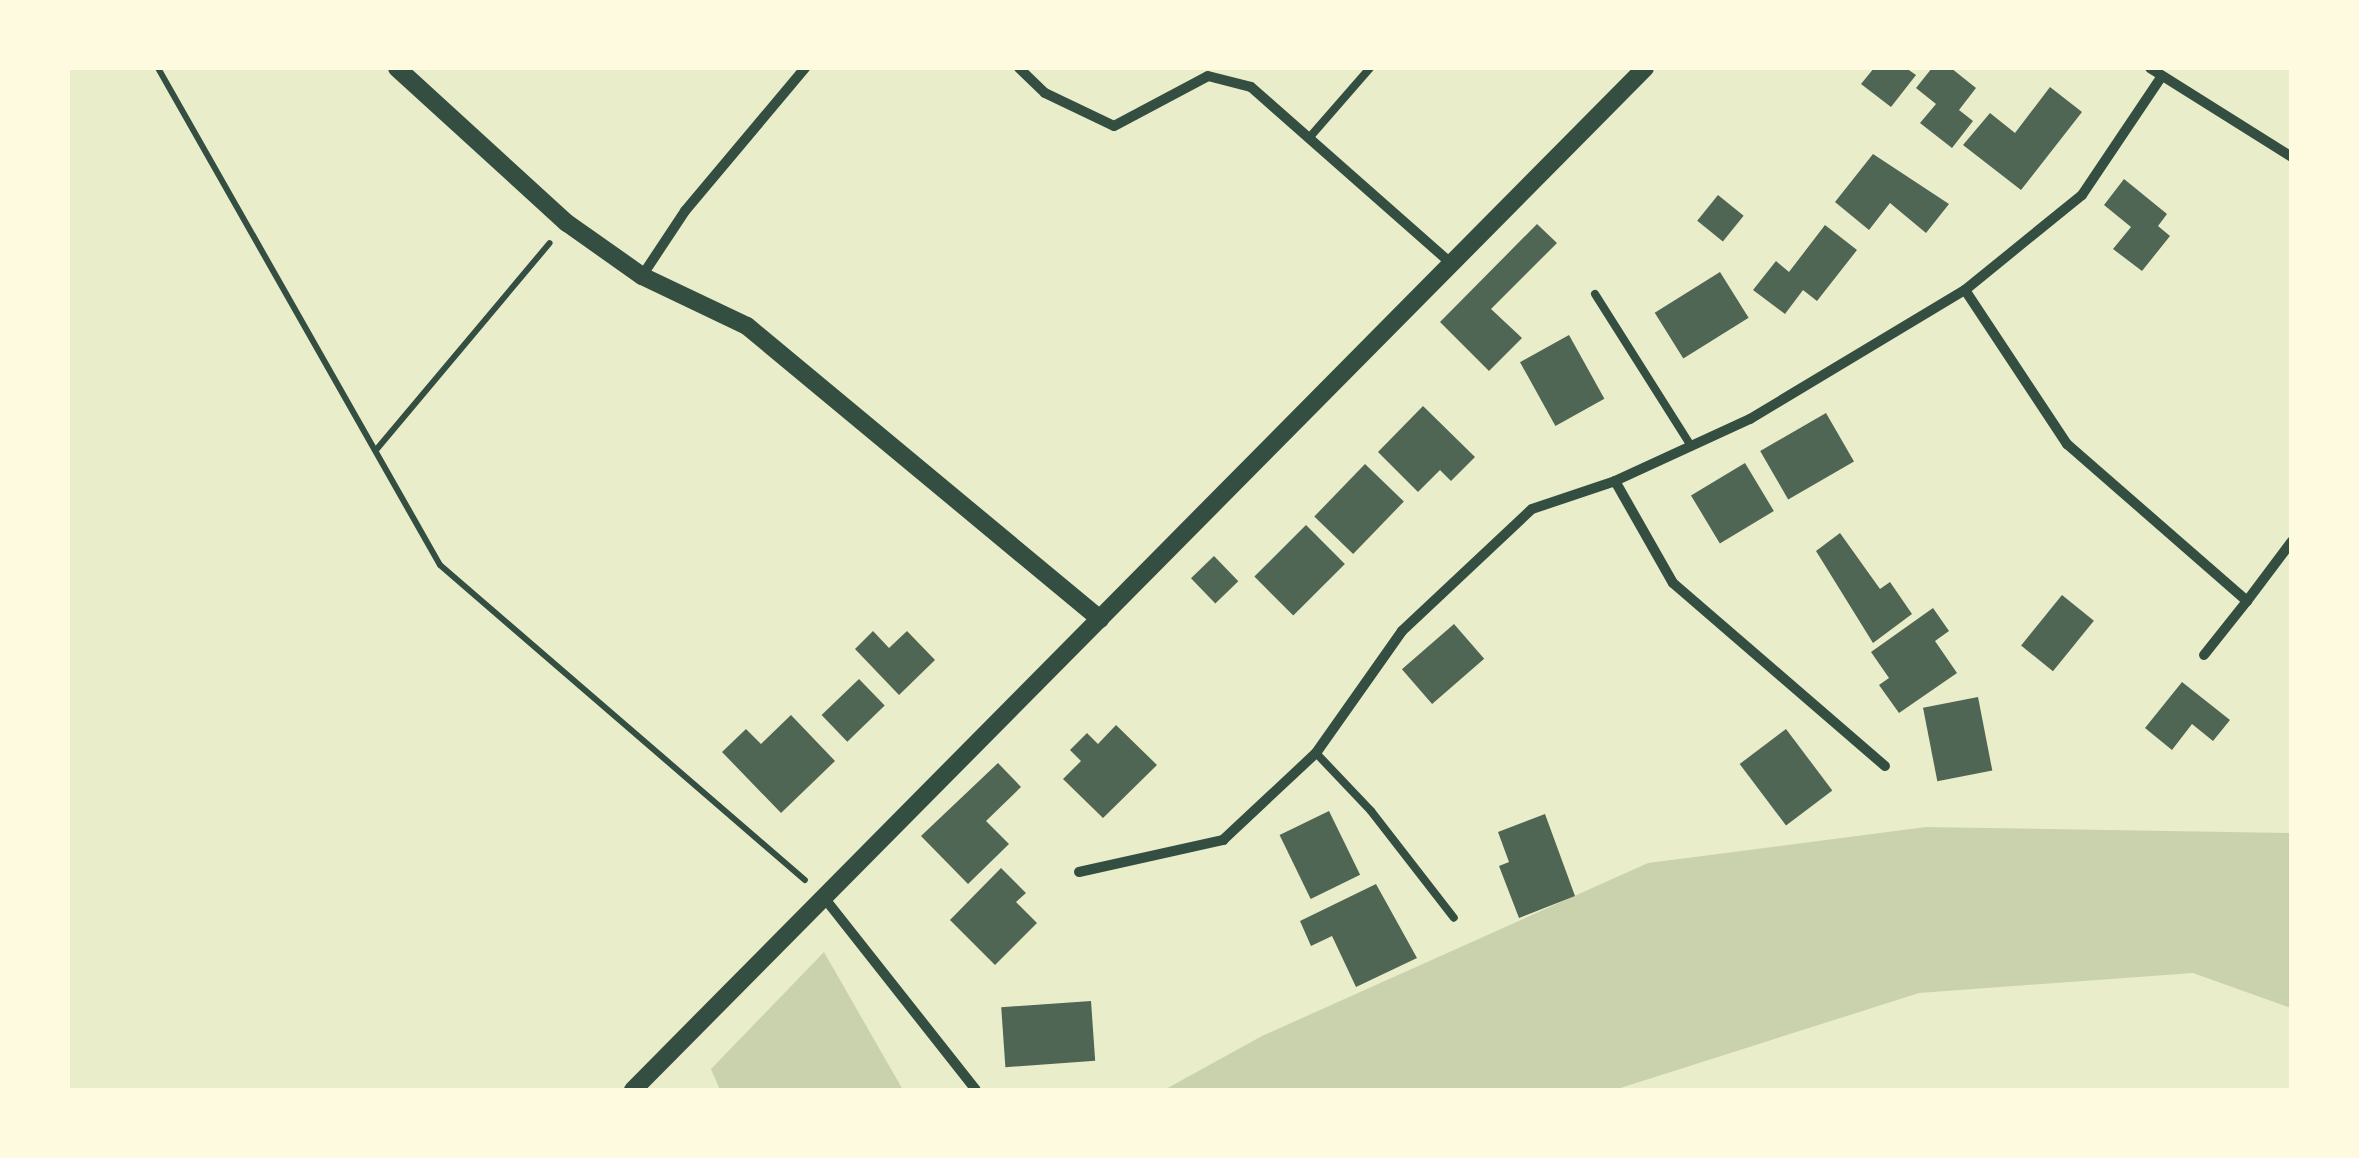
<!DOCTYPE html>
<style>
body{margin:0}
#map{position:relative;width:2359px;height:1158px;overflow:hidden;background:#e9edc9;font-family:Inter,sans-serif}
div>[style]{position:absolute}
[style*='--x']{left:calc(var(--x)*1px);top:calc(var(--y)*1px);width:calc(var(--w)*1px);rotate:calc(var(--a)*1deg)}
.green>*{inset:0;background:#cad2ad}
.building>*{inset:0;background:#4f6655;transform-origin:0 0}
.path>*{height:6px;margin:-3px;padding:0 3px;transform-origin:3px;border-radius:3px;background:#344e41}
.service>*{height:8px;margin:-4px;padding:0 4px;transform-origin:4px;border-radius:4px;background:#344e41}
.minor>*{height:10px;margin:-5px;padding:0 5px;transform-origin:5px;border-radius:5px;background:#344e41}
.tertiary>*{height:18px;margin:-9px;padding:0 9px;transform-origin:9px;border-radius:9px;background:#344e41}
span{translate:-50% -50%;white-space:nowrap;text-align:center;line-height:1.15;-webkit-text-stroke:10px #fefae0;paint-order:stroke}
.frame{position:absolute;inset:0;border:70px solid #fefae0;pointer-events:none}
</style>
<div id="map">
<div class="green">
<div style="clip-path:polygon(1926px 827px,2291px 833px,2291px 1008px,2193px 973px,1919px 993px,1614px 1090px,1164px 1090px,1262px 1036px,1648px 863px)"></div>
<div style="clip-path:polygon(824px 952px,903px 1090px,720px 1090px,711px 1069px)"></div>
</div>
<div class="building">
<div style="clip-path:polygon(1874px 68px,1906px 68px,1916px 75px,1891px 107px,1861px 84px)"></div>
<div style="clip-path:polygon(1932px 68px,1951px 68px,1976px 88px,1959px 110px,1973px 121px,1952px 148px,1920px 123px,1936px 104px,1916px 88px)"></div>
<div style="clip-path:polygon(2050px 87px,2082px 112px,2021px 190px,1963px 145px,1990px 113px,2015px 133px)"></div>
<div style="clip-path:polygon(1873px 154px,1949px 204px,1926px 233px,1890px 203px,1869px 230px,1835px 202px)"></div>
<div style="clip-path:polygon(2124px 179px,2167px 214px,2158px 226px,2170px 236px,2142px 271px,2113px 249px,2131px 227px,2104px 205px)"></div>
<div style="left:1718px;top:195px;width:33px;height:33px;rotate:39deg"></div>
<div style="clip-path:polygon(1537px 224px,1557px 243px,1491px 309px,1522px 338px,1489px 371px,1440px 322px)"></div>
<div style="clip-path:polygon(1825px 225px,1857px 250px,1817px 301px,1803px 290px,1785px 314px,1753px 290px,1776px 261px,1789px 272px)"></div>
<div style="left:1720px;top:272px;width:54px;height:77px;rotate:58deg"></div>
<div style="left:1569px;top:335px;width:73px;height:56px;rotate:61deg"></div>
<div style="clip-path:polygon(1423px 406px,1475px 457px,1451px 481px,1440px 470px,1418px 492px,1378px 452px)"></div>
<div style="left:1826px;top:413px;width:56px;height:76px;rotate:60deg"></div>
<div style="left:1745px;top:463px;width:56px;height:63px;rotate:59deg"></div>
<div style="left:1365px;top:464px;width:54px;height:73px;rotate:44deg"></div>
<div style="left:1306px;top:525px;width:55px;height:73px;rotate:45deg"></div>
<div style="clip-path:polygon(1840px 533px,1880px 589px,1890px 582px,1912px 614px,1873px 643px,1816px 551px)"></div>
<div style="left:1214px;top:556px;width:35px;height:32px;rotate:46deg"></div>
<div style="left:2062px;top:595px;width:41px;height:65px;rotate:39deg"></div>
<div style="clip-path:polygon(1933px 608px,1949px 631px,1935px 641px,1957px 673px,1899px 713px,1879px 685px,1889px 678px,1871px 652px)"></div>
<div style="left:1454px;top:624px;width:46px;height:69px;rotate:49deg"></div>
<div style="clip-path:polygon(873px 631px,889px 648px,907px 631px,935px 660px,899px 695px,855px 649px)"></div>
<div style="left:859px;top:679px;width:37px;height:52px;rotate:46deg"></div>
<div style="clip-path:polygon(2182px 682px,2230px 720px,2213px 741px,2192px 724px,2172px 750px,2145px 728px)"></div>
<div style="left:1978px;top:697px;width:75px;height:56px;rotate:79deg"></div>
<div style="clip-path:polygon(791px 715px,835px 761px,781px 813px,722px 752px,746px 729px,761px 744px)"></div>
<div style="clip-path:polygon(1116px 725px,1157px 765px,1103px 818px,1063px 779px,1081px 761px,1070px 750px,1087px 733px,1098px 744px)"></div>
<div style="left:1786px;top:729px;width:77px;height:58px;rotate:53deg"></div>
<div style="clip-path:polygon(998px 763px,1021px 787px,986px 821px,1009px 844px,968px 884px,921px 836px)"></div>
<div style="left:1329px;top:811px;width:71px;height:55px;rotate:64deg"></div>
<div style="clip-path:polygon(1545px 814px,1575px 896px,1519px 918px,1499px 866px,1509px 862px,1498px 832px)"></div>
<div style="clip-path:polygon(1001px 868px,1026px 893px,1016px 902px,1037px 923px,995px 965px,950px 920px)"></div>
<div style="clip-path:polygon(1376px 884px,1417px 958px,1356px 987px,1332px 936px,1311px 946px,1300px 921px)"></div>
<div style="left:1091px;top:1001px;width:60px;height:90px;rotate:86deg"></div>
</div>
<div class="path">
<div style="--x:158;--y:68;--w:571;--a:60.43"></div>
<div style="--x:440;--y:565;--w:482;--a:40.8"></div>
<div style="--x:376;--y:450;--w:270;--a:-50"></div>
</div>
<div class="service">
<div style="--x:1309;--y:138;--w:93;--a:-48.9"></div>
<div style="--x:1595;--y:294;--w:180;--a:57.7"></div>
<div style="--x:1316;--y:753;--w:80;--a:46.5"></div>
<div style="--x:1371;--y:811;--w:135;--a:52.2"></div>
</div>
<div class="minor">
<div style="--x:1019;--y:68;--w:36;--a:44"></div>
<div style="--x:1045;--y:93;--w:76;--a:25.6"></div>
<div style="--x:1114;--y:126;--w:106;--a:-28"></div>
<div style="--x:1208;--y:76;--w:44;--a:14.3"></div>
<div style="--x:1251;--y:87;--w:268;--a:41.4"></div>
<div style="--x:2150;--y:68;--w:168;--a:32.1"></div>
<div style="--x:642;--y:276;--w:78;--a:-56.5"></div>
<div style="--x:685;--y:211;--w:187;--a:-50"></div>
<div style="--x:1965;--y:290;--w:185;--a:56.5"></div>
<div style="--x:2067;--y:444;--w:239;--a:41.1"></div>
<div style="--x:2247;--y:601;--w:75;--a:-53.1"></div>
<div style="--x:1615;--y:481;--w:117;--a:60.4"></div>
<div style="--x:1673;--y:583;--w:280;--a:40.8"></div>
<div style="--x:2204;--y:655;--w:69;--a:-51.5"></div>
<div style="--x:1079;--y:872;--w:148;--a:-12.5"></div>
<div style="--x:1223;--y:840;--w:127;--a:-43.1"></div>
<div style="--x:1316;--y:753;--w:149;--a:-54.8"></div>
<div style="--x:1402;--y:631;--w:178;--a:-43.2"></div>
<div style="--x:1532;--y:509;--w:88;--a:-18.6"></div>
<div style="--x:1615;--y:481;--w:149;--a:-24.7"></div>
<div style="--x:1750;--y:419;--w:251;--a:-31"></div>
<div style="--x:1965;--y:290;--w:151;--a:-39.1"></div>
<div style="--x:2082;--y:195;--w:143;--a:-56.1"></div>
<div style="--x:822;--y:895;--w:248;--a:51.7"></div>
</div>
<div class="tertiary">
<div style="--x:397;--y:68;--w:230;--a:42.4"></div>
<div style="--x:567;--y:223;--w:92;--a:35.2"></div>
<div style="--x:642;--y:276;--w:116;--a:25.5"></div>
<div style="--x:747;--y:326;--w:459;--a:39.7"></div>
<div style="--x:633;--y:1090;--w:1438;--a:-45.28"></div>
</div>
<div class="frame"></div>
</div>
